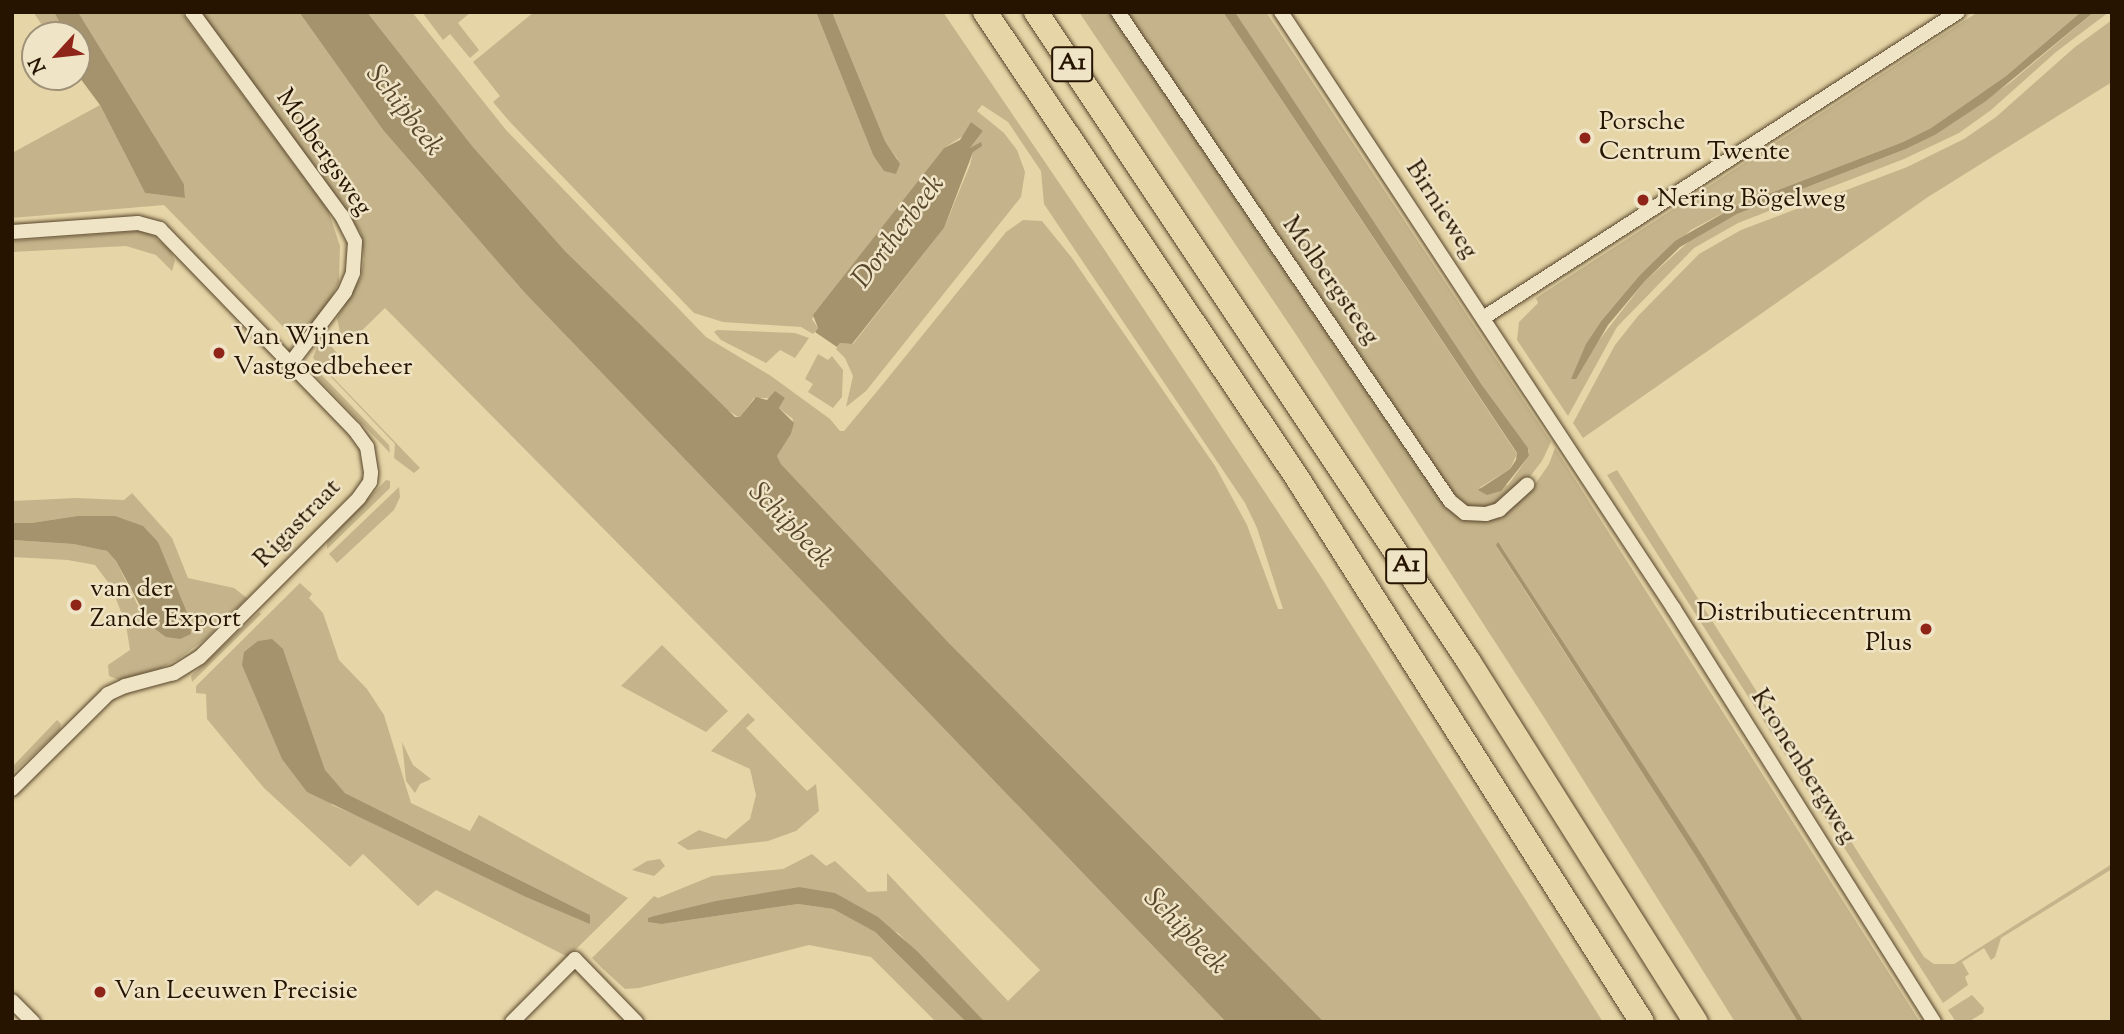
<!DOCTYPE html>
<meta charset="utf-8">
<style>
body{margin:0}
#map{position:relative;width:2124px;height:1034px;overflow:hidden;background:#e6d5a7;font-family:"Sorts Mill Goudy",serif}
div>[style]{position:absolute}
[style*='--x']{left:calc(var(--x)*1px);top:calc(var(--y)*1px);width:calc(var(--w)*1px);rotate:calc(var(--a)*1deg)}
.green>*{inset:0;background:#c5b48b}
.water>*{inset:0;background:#a5936e}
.roads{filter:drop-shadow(0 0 2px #56442a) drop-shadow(0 0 2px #56442a)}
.minor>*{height:14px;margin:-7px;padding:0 7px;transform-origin:7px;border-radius:7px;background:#efe4c6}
.motorway>*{height:24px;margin:-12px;padding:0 12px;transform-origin:12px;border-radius:12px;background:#e6d5a7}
.dots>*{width:19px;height:19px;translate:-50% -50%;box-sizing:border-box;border:4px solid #efe4c6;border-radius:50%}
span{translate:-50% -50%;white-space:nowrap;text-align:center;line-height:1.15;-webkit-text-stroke:5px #efe4c6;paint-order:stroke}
.shield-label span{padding:2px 5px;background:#efe4c6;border:2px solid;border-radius:5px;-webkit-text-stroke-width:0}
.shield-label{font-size:24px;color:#261400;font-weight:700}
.poi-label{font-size:26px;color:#261400}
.left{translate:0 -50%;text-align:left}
.right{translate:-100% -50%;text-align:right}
.street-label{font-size:26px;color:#261400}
.water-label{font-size:28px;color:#59472c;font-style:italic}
.frame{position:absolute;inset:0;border:14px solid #261400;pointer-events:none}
.north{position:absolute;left:21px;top:21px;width:70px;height:70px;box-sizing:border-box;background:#efe4c6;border:2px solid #9f9177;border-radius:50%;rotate:243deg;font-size:19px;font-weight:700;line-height:28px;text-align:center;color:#261400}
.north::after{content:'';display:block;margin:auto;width:24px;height:32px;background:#8f2418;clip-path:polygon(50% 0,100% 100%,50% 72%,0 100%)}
</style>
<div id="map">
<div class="green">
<div style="clip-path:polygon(33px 12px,54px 12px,66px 35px,49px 35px)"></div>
<div style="clip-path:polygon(78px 12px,181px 12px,328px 210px,340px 246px,339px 282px,324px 312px,305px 334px,292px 336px,164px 205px,12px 218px,12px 153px,100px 105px,145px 193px,185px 198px,184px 184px)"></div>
<div style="clip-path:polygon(200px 12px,299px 12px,383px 130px,524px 292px,1226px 1022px,985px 1022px,898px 933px,799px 887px,654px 916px,662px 924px,798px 904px,833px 909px,875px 932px,966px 1022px,936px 1022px,871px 957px,809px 945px,639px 988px,625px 989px,603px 969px,592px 958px,654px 896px,658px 898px,712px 876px,783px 869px,812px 854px,826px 866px,835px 861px,868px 892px,887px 891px,887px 873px,1008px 1001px,1040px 970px,385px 308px,349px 343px,341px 337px,337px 318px,361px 277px,364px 259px,361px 233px)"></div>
<div style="clip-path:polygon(367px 12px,412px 12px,506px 130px,706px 337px,771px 376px,830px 419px,840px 431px,844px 431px,879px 389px,1006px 232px,1023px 220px,1042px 221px,1072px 258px,1215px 466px,1247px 525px,1278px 609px,1283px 609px,1257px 528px,1245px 503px,1044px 204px,1041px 171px,1008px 122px,982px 105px,977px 111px,1004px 133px,1017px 150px,1025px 172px,1021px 197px,866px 391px,846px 407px,853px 376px,845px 358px,836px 349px,840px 343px,853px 344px,944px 228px,970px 165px,973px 152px,970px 148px,983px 131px,977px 127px,944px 148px,812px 319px,818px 328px,813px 334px,801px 327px,723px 322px,694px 313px,510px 122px,493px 102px,500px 96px,473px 62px,534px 12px,816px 12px,873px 155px,898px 160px,885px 141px,832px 12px,943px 12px,1102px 246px,1321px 577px,1603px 1022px,1324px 1022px,949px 643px,781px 464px,777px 456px,791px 434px,793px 419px,779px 408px,785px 398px,754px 398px,740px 418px,727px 410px,565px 251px,473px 147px)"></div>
<div style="clip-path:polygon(422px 12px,471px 12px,458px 23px,479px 50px,470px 58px,450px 34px,443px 40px)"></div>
<div style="clip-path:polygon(1079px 12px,1111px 12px,1452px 510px,1471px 520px,1488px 520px,1536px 483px,1549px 464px,1555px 448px,1920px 1022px,1804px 1022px,1702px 855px,1496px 546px,1697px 858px,1798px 1022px,1735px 1022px,1545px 719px,1297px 336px)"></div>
<div style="clip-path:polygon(1123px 12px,1223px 12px,1517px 454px,1510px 469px,1479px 488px,1508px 485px,1529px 456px,1529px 450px,1482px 385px,1235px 12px,1266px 12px,1551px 442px,1542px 461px,1528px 479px,1493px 507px,1478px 511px,1458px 503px)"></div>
<div style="clip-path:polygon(1978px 12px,2081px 12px,2006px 76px,1931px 128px,1903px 142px,1734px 207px,1691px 230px,1639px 276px,1602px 320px,1593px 348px,1645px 281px,1695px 236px,1737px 214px,1906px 149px,1935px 135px,2011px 82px,2094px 12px,2109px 12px,2056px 52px,1991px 110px,1959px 133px,1904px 159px,1738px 223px,1694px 248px,1617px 327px,1568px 416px,1517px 340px,1519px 322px,1538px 303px,1536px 298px)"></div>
<div style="clip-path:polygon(2112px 20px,2112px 82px,1928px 197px,1583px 438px,1573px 423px,1615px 345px,1638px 316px,1699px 254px,1741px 230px,1907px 167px,1964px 139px,1996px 117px,2075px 47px)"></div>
<div style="clip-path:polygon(139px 231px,152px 235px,170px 250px,175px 261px,172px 271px,156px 255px,126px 246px,12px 252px,12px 241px)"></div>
<div style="clip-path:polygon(717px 330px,795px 333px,809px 338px,795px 358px,780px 350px,766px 363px,721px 340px,714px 332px)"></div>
<div style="clip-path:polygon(318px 344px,330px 345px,337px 353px,323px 367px,420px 468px,414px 473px,394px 458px,395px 444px,313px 358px)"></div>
<div style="clip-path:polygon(818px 354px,828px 360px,832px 356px,843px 370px,842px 397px,833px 408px,808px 392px,813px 384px,805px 379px)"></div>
<div style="clip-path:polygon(313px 366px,389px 445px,390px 453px,316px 376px)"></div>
<div style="clip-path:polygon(1617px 470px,1924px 957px,1934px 964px,1954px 964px,2112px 864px,2112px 869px,2001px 938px,1995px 957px,1991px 960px,1984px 948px,1962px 962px,1969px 974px,1965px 977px,1968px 985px,1943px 1003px,1607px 475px)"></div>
<div style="clip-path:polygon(386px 480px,390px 481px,390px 488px,327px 549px,327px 542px)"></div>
<div style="clip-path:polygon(399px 487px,400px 497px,394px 510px,337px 563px,329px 554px)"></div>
<div style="clip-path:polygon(132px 493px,172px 538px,188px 578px,234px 588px,247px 598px,204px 640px,178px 659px,161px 668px,119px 680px,109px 676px,108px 665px,130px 650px,126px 625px,111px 586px,95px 565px,68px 560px,12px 557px,12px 540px,73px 544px,107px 551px,116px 561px,143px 616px,191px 634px,190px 620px,77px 516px,31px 523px,12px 523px,12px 501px,76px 498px,124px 500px)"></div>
<div style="clip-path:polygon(evenodd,300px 583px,312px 594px,309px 598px,323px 613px,339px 660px,367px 689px,384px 715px,411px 803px,470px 831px,479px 815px,628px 898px,568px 957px,436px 890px,418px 906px,363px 854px,350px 867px,264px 788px,207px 719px,206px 694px,196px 693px,196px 686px,300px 583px,283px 649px,325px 771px,345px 793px,590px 915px,332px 805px,283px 649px)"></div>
<div style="clip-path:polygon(259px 612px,261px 614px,192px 682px,191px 676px)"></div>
<div style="clip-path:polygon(662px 645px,728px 711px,706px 732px,621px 686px)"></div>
<div style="clip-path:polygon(748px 713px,755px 720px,746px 728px,807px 791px,816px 784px,819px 811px,796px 831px,768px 841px,688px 850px,677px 843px,699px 830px,726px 839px,750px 819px,756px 795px,750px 769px,711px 751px)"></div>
<div style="clip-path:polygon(57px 720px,61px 724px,60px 730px,12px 774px,12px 767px)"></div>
<div style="clip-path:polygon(402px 742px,413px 765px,431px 779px,420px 784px,415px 793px,406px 781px)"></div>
<div style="clip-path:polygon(660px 859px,665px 866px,654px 876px,632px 870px,647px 861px)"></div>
<div style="clip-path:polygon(1972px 995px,1984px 1008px,1983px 1013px,1968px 1022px,1956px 1022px,1948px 1010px)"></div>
</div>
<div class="water">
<div style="clip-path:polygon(54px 12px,78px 12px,184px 184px,185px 198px,145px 193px,100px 105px,77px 74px,77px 35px,66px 35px)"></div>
<div style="clip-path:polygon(299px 12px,367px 12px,473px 147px,565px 251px,735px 417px,740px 417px,756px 397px,767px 400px,775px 391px,785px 398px,779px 408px,794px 423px,791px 434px,777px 456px,781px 464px,949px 643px,1324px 1022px,1226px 1022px,524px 292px,383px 130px)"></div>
<div style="clip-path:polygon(816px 12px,832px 12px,885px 141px,900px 164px,896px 174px,884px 171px,873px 155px)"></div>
<div style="clip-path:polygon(1223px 12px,1235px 12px,1482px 385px,1528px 448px,1529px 456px,1501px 491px,1487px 495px,1478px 490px,1510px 469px,1516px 460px,1517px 453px)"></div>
<div style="clip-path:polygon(2081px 12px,2094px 12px,1986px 101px,1935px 135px,1906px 149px,1737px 214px,1680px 247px,1645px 281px,1608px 325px,1576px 379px,1571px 379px,1586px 344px,1602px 320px,1639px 276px,1675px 241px,1734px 207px,1903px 142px,1931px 128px,2006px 76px)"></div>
<div style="clip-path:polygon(971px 122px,983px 131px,970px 148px,981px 142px,982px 146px,973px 152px,944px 228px,852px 344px,840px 343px,837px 347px,815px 332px,818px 328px,813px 315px,944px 148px,960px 140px)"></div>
<div style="clip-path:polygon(77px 516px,115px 516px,143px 526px,158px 542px,190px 620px,191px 634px,180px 639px,166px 637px,151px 626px,116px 561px,107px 551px,73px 544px,12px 540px,12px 523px,31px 523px)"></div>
<div style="clip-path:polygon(1498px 542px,1702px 855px,1804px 1022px,1798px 1022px,1697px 858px,1496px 545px)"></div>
<div style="clip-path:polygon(272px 639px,283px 649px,325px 770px,345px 793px,590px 915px,590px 924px,526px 897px,307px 792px,282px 759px,242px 665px,244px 652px,258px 641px)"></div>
<div style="clip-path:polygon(799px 887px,835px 893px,878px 917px,917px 951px,985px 1022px,966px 1022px,875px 932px,833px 909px,798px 904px,662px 924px,648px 922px,648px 918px,654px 916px,716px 901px)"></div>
</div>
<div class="roads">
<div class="minor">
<div style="--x:192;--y:12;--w:253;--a:53.7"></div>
<div style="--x:342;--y:216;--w:29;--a:63"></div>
<div style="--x:355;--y:242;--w:31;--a:94"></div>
<div style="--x:353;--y:273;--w:21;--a:113"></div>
<div style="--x:345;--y:292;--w:91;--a:127.4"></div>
<div style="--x:1118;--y:12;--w:591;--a:55.83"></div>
<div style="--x:1450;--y:501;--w:19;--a:39"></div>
<div style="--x:1465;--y:513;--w:21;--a:3"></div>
<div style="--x:1486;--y:514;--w:14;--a:-17"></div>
<div style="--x:1499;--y:510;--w:38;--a:-42"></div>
<div style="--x:1281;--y:12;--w:715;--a:56.64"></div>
<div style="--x:1674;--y:609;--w:488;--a:57.8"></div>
<div style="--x:12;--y:232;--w:126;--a:-4.1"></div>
<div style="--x:138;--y:223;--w:23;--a:15"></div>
<div style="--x:160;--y:229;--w:279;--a:45.9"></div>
<div style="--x:354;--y:429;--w:22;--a:54"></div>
<div style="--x:367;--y:447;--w:26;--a:81"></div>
<div style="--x:371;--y:473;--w:9;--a:96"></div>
<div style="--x:370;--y:482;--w:19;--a:125"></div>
<div style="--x:359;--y:498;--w:225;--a:135"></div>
<div style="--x:200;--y:657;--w:31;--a:148"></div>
<div style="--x:174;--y:673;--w:51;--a:165.1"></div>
<div style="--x:125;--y:686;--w:19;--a:155"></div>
<div style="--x:108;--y:694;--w:135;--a:135.3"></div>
<div style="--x:1483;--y:318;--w:565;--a:-32.79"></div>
<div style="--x:12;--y:1001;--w:30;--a:45"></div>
<div style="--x:512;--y:1022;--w:89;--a:-45"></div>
<div style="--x:575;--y:959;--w:88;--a:45.9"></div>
</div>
<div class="motorway">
<div style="--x:985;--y:12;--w:559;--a:56.17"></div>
<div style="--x:1296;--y:476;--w:646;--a:57.64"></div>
<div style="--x:1036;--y:12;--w:781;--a:56.33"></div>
<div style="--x:1469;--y:662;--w:426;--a:57.8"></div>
</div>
</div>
<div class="dots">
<div style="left:1585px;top:138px;background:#8f2418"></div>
<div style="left:1643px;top:200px;background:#8f2418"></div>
<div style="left:219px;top:353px;background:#8f2418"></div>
<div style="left:76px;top:605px;background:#8f2418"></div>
<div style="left:1926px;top:629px;background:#8f2418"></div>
<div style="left:100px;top:992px;background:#8f2418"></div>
</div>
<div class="shield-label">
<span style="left:1072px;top:64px">A1</span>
<span style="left:1406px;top:566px">A1</span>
</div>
<div class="poi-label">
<span class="left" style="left:1599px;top:138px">Porsche<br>Centrum Twente</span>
<span class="left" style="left:1657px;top:200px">Nering Bögelweg</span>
<span class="left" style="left:233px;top:353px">Van Wijnen<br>Vastgoedbeheer</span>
<span class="left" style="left:90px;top:605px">van der<br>Zande Export</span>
<span class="right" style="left:1912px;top:629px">Distributiecentrum<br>Plus</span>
<span class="left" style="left:114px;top:992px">Van Leeuwen Precisie</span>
</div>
<div class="street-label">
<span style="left:323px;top:153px;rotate:55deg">Molbergsweg</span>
<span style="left:1441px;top:210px;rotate:57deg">Birnieweg</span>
<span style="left:1330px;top:281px;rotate:55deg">Molbergsteeg</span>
<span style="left:298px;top:524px;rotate:-46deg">Rigastraat</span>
<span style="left:1803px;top:767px;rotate:58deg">Kronenbergweg</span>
</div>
<div class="water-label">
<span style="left:404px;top:111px;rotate:52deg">Schipbeek</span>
<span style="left:899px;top:232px;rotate:-53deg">Dortherbeek</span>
<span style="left:790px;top:526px;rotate:46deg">Schipbeek</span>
<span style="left:1185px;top:932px;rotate:46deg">Schipbeek</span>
</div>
<div class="frame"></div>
<div class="north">N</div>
</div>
